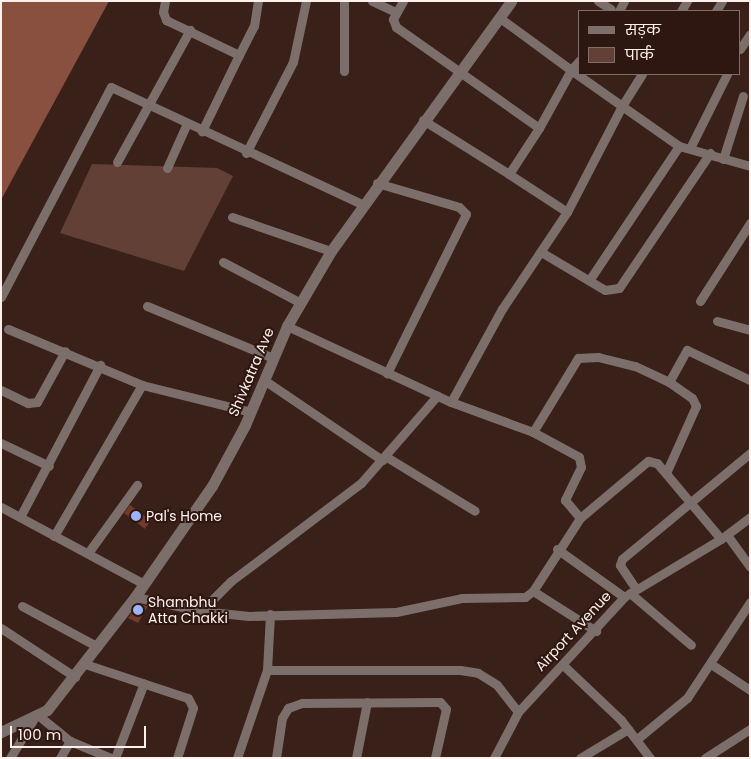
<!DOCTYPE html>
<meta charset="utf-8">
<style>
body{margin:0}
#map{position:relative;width:751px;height:759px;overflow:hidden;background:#39211a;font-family:Poppins,"Noto Sans Devanagari",sans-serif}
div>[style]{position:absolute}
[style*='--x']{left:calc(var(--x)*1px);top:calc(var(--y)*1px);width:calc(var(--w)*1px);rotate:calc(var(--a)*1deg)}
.green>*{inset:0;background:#634036}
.forest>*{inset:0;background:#8a503f}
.building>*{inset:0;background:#723a2a;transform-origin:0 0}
.minor>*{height:9px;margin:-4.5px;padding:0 4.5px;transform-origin:4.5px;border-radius:4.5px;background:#7c6f6b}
.tertiary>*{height:11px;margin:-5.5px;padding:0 5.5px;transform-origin:5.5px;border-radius:5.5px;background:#7c6f6b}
.dots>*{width:14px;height:14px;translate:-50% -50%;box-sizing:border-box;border:2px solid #2e1711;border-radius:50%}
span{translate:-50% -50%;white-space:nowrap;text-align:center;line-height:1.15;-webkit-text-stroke:4px #2e1711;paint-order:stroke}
.street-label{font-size:14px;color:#fff1ed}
.poi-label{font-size:14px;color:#fff1ed}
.left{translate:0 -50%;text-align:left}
.frame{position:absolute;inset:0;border:2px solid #fff1ed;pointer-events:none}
.legend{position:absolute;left:578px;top:10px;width:162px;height:65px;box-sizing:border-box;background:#2e1711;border:1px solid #826e69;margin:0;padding:6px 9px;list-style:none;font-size:15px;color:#fff1ed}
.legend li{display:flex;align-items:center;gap:10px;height:25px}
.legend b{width:25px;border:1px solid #826e69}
.scale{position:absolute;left:10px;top:726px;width:136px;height:22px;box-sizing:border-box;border:2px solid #fff1ed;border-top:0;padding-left:6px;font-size:15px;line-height:18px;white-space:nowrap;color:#fff1ed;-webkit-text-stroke:4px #2e1711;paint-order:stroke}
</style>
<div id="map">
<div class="green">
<div style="clip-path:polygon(92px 164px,217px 168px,233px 176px,184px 271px,60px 233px)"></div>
</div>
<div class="forest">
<div style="clip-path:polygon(1px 1px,109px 1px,1px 200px)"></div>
</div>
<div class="building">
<div style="left:130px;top:505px;width:26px;height:10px;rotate:37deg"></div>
<div style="clip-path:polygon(139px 604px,148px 606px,138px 623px,128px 618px)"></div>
</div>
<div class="minor">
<div style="--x:165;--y:1;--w:11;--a:100"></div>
<div style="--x:163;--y:12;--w:9;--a:69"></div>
<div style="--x:166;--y:20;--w:81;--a:25.6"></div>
<div style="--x:239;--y:55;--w:85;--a:116"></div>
<div style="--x:372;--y:1;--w:26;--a:25"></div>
<div style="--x:403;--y:1;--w:21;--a:119"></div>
<div style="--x:393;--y:19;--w:9;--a:69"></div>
<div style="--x:396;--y:27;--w:175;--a:35.2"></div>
<div style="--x:539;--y:128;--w:66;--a:-61.1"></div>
<div style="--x:571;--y:70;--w:88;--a:-143.8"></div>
<div style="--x:598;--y:1;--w:15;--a:32"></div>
<div style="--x:619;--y:11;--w:11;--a:-63"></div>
<div style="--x:681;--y:11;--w:12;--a:-59"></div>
<div style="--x:716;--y:11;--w:12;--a:-59"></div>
<div style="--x:740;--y:49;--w:18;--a:-56"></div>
<div style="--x:239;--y:55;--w:33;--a:-63"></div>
<div style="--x:254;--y:26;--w:25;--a:-81"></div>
<div style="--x:344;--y:71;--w:70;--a:-90"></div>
<div style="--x:642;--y:74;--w:38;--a:122"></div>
<div style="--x:622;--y:106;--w:70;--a:35.1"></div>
<div style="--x:679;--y:146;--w:74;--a:15.7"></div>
<div style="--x:423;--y:120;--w:102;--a:32.1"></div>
<div style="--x:539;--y:128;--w:55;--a:123.1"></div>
<div style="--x:509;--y:174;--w:69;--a:33.2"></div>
<div style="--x:567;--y:212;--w:119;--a:-62.6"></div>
<div style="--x:622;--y:106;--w:62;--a:-144.8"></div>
<div style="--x:571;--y:70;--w:13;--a:-48"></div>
<div style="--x:690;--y:148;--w:83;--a:-63.4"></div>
<div style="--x:246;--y:153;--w:102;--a:-62.7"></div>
<div style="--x:293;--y:62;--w:62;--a:-78"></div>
<div style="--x:723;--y:159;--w:66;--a:-72.4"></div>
<div style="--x:117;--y:162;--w:151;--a:-61.1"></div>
<div style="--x:167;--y:168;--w:49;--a:-66"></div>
<div style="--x:377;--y:183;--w:85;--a:16.3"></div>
<div style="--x:459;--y:207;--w:10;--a:45"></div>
<div style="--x:466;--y:214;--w:178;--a:116.4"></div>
<div style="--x:232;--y:217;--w:105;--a:19"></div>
<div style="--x:541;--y:252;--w:74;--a:30.7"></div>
<div style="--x:605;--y:290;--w:14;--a:-8"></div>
<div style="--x:619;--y:288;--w:163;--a:-56"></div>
<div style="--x:223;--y:262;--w:88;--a:27.7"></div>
<div style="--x:590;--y:279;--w:160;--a:-56.2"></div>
<div style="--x:1;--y:297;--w:237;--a:-62.4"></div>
<div style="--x:111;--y:87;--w:277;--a:25"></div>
<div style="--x:700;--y:301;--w:93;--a:-57.3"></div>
<div style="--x:147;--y:306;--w:136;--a:22.4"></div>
<div style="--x:717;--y:321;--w:34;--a:15"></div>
<div style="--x:287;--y:326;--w:181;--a:24.9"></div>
<div style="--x:451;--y:402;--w:87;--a:20.1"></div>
<div style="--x:533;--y:432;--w:52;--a:28.5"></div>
<div style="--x:579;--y:457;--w:10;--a:79"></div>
<div style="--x:581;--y:467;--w:37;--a:116"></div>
<div style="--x:565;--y:500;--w:23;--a:50"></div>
<div style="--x:8;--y:329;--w:145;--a:22.7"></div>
<div style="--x:142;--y:385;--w:112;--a:13.9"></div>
<div style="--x:264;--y:380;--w:143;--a:34.1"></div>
<div style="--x:669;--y:382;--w:37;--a:-61"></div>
<div style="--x:687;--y:350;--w:70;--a:25.5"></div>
<div style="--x:1;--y:390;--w:30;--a:26"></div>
<div style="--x:28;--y:403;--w:9;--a:-6"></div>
<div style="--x:37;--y:402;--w:58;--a:-61.2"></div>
<div style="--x:451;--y:402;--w:106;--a:-61.3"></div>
<div style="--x:502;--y:309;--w:117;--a:-56.2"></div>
<div style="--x:533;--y:432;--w:87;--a:-58.7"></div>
<div style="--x:578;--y:358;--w:20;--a:-3"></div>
<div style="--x:598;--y:357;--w:38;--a:14"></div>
<div style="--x:635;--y:366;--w:38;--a:25"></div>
<div style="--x:669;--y:382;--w:28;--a:35"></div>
<div style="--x:692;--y:398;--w:9;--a:63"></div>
<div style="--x:696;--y:406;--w:73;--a:114.1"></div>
<div style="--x:1;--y:443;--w:53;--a:25.6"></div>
<div style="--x:385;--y:456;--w:105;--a:31.4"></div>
<div style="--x:1;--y:507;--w:162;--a:28.3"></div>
<div style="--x:20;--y:517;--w:172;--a:-62.2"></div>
<div style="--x:727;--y:535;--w:39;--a:54"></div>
<div style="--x:54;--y:536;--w:175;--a:-59.8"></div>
<div style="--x:557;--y:549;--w:82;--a:35.6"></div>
<div style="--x:88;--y:553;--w:84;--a:-54.2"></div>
<div style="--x:636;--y:589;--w:29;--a:-124"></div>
<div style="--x:620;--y:565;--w:6;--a:-72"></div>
<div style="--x:622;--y:559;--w:166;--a:-39.6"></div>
<div style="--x:533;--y:591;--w:75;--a:32.4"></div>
<div style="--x:630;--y:593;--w:80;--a:40.4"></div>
<div style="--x:135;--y:597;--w:67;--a:12"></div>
<div style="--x:201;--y:611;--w:48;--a:5.9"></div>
<div style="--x:249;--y:616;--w:147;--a:-1.6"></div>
<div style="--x:396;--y:612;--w:67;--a:-12"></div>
<div style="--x:462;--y:598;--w:63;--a:-0.9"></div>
<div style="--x:525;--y:597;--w:10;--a:-37"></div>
<div style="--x:533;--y:591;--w:87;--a:-57.2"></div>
<div style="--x:580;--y:518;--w:89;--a:-40"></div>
<div style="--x:648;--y:461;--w:9;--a:13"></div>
<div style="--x:657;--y:463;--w:99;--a:49.9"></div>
<div style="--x:22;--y:606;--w:86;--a:28.3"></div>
<div style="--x:201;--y:611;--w:42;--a:-45"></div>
<div style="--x:231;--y:581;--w:163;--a:-37"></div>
<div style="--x:361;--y:483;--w:116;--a:-48.9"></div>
<div style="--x:1;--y:628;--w:89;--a:33.5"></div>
<div style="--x:85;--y:664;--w:108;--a:18.3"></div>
<div style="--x:188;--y:698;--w:11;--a:63"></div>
<div style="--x:193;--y:708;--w:52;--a:107.7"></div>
<div style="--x:711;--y:664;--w:47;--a:33.7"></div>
<div style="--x:563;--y:665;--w:80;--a:43.5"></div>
<div style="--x:621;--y:720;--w:48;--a:52.7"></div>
<div style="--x:267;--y:670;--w:193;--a:0"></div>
<div style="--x:460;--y:670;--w:18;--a:9"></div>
<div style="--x:478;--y:673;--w:22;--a:32"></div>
<div style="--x:497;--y:685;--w:34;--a:52"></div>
<div style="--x:39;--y:716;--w:40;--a:39"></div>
<div style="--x:70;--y:741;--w:44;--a:22.5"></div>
<div style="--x:637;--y:739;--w:65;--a:-39.4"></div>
<div style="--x:687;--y:698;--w:115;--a:-56.7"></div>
<div style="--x:10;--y:758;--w:44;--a:-58.8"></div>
<div style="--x:60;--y:758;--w:20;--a:-60"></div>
<div style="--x:115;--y:758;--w:80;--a:-68.9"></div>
<div style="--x:237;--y:758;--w:93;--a:-71.2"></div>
<div style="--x:267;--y:670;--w:56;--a:-86.9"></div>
<div style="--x:276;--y:758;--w:40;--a:-81.5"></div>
<div style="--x:282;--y:718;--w:12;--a:-59"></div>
<div style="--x:288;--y:708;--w:15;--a:-20"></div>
<div style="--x:302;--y:703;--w:138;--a:-0.4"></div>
<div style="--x:440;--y:702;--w:9;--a:49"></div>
<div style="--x:446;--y:709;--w:50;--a:102.7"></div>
<div style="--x:356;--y:758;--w:57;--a:-78.9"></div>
<div style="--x:494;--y:758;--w:52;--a:-62.4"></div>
<div style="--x:518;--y:712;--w:156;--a:-47.3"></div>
<div style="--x:624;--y:597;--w:113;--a:-30.9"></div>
<div style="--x:721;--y:539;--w:36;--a:-37"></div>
<div style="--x:580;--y:758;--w:56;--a:-31.1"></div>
<div style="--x:705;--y:758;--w:54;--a:-32.8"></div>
</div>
<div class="tertiary">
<div style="--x:1;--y:732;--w:51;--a:-25.6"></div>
<div style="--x:47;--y:710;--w:143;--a:-52.1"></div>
<div style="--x:135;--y:597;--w:135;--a:-55.3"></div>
<div style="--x:212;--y:486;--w:69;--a:-61.6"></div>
<div style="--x:245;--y:425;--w:108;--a:-67"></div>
<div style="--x:287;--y:326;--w:87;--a:-59.6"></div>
<div style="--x:331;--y:251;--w:308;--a:-54.2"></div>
</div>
<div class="dots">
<div style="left:136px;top:516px;background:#9bb5fd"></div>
<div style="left:138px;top:610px;background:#9bb5fd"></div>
</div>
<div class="street-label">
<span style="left:251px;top:372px;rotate:-67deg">Shivkatra Ave</span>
<span style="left:573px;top:631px;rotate:-47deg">Airport Avenue</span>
</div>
<div class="poi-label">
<span class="left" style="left:146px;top:516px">Pal's Home</span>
<span class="left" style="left:148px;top:610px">Shambhu<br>Atta Chakki</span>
</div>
<div class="frame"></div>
<ul class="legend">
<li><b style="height:6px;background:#7c6f6b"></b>सड़क</li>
<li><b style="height:14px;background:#634036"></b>पार्क</li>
</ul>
<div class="scale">100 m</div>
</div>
